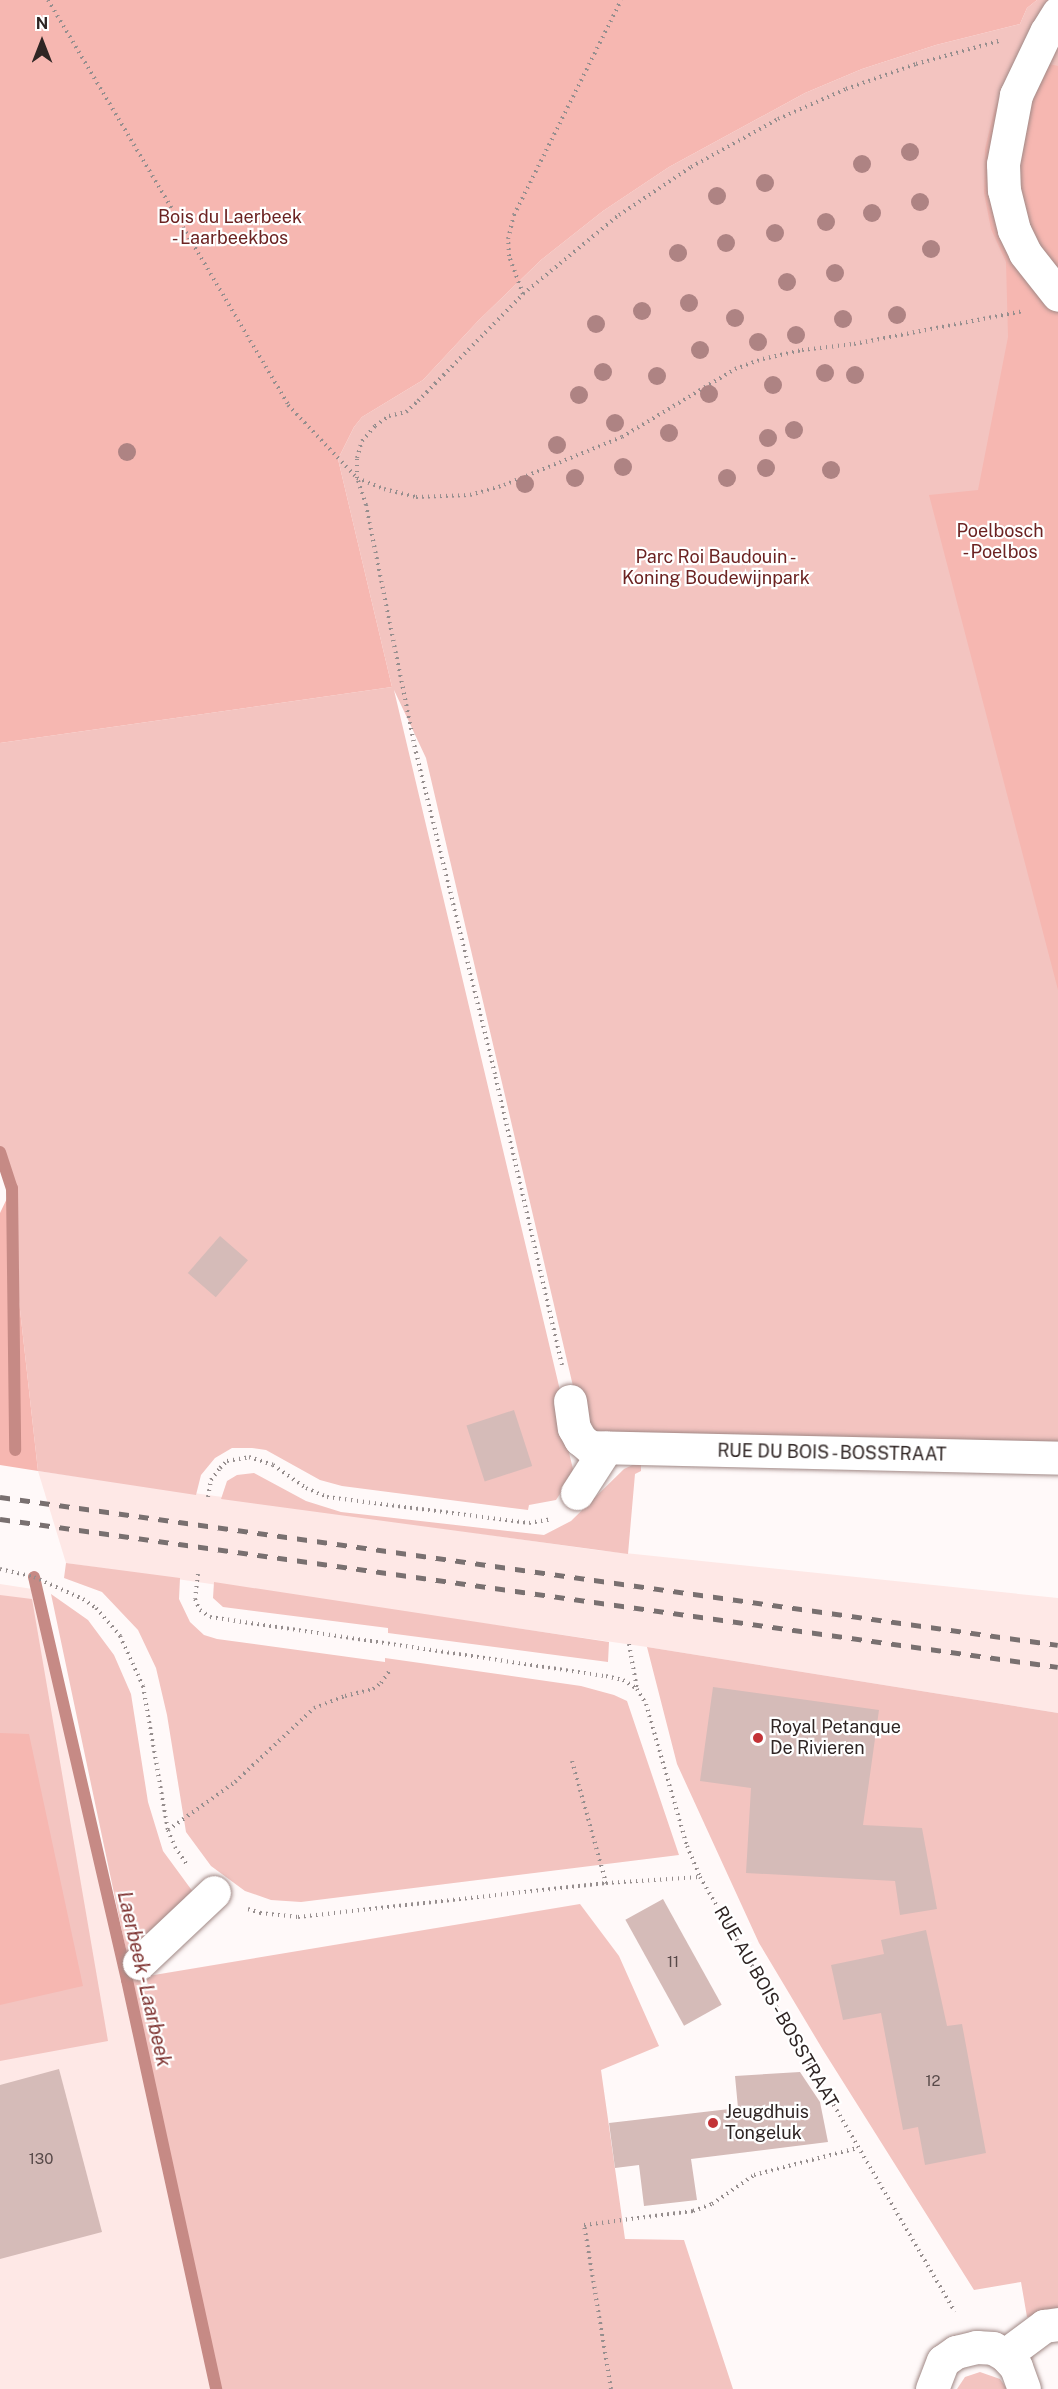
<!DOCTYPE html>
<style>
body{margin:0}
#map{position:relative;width:1058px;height:2389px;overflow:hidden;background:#fff9f9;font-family:"Public Sans",sans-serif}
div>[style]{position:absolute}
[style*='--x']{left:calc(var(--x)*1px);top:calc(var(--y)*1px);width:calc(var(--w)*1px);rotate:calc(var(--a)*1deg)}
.built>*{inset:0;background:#fee8e6}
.green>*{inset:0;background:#f3c4c0}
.forest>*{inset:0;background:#f6b7b1}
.stream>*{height:12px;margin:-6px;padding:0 6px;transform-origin:6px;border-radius:6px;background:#c68a85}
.building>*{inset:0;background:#d5bbb8;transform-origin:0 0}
.path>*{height:4px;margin-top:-2px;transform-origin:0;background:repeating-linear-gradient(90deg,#968e8e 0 1.5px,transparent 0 6px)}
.roads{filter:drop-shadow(0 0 2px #a08885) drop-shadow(0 0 2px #a08885)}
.minor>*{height:33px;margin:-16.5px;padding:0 16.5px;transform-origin:16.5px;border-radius:16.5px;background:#fff}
.rail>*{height:4.5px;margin-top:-2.25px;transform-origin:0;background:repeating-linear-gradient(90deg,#797070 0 10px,transparent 0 20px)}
.trees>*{width:18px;height:18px;margin:-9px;border-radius:50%;background:#ae8383}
.dots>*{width:16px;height:16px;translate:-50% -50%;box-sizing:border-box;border:3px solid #fff;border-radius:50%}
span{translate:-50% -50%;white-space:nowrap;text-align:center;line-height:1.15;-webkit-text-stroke:4.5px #fff;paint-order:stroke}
.number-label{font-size:15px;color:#584a49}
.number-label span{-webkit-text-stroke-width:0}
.park-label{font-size:18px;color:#6c2322}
.street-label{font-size:18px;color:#2f2524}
.poi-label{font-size:18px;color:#2f2524}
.left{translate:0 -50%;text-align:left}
.water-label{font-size:20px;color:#7f3432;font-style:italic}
.north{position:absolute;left:12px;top:12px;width:60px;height:60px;-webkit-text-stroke:4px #fff;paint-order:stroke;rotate:0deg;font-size:16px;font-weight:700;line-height:24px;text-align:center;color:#2f2524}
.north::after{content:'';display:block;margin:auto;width:21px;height:27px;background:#2f2524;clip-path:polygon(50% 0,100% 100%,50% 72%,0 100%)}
</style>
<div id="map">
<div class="built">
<div style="clip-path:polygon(38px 1471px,596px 1550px,1058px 1598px,1058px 1713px,647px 1647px,66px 1563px)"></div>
<div style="clip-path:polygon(0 1584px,39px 1590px,213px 2389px,0 2389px)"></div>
</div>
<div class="green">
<div style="clip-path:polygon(1037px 0,1058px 0,1058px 1450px,593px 1433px,576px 1399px,426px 758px,394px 690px,563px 1403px,557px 1404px,574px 1473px,556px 1500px,529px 1505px,528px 1510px,342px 1486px,320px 1480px,266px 1450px,252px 1448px,232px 1448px,215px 1458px,201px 1475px,196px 1495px,38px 1471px,12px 1238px,12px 1188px,0 1152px,0 743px,392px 687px,338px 459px,354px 427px,362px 417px,423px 380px,478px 321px,541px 260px,603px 211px,669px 167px,805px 93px,862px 69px,936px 45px,1020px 24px,1027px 8px)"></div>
<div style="clip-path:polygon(641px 1461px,641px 1471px,635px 1474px,628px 1554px,221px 1499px,227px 1481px,237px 1475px,254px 1473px,306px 1501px,341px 1512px,544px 1535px,571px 1521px,624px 1469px)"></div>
<div style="clip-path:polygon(66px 1563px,180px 1578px,179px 1599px,190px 1622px,204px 1635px,217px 1639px,385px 1662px,385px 1658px,581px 1686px,614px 1695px,627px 1701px,679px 1855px,301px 1902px,271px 1900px,245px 1891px,211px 1866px,186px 1832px,167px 1715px,156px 1668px,138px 1630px,102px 1592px,64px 1578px)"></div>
<div style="clip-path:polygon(214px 1582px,609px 1642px,608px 1662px,388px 1633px,388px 1628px,223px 1607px,213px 1598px)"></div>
<div style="clip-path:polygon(51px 1594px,88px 1620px,114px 1655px,131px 1694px,148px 1802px,163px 1851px,196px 1896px,127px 1955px)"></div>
<div style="clip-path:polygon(0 1595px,32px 1599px,108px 2041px,0 2061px)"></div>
<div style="clip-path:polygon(647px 1647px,1058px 1713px,1058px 2313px,1027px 2317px,1021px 2282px,974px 2290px,823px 2050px,759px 1943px,677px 1764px)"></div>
<div style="clip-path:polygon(580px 1904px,619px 1956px,659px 2046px,601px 2070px,625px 2239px,684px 2240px,733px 2389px,221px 2389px,130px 1979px)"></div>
<div style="clip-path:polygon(980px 2372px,1000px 2379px,1007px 2389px,957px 2389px,965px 2377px)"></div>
</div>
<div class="forest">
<div style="clip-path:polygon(0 0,1037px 0,1027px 8px,1020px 24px,936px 45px,862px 69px,805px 93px,669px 167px,603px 211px,541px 260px,478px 321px,423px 380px,362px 417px,354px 427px,338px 459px,392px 687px,0 743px)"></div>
<div style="clip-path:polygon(1049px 64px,1058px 66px,1058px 990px,929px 495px,978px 490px,1008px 337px,1006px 262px,991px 229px,984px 193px,985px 149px,994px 111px,1012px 65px)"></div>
<div style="clip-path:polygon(12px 1188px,12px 1238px,38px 1471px,0 1465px,0 1213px)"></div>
<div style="clip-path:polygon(0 1733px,29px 1734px,83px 1986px,0 2005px)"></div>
</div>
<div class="stream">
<div style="--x:0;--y:1152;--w:38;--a:72"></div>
<div style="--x:12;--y:1188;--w:262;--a:89.3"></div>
<div style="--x:34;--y:1577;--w:414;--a:77"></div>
<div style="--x:127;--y:1980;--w:419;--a:77.7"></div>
</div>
<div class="building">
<div style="left:220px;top:1236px;width:37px;height:49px;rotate:41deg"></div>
<div style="left:514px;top:1410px;width:59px;height:50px;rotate:72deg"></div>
<div style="clip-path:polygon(713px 1687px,879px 1710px,863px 1825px,922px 1828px,937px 1909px,900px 1915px,895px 1881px,746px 1873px,751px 1788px,700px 1781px)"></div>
<div style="left:663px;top:1899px;width:121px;height:43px;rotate:61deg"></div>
<div style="clip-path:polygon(926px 1930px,947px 2026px,962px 2024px,986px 2153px,925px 2165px,918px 2127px,903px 2130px,881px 2013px,843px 2020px,831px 1965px,884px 1954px,881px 1940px)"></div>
<div style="clip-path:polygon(59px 2069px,102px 2232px,0 2259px,0 2085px)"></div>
<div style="clip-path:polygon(800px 2072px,820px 2102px,828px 2142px,691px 2159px,697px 2200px,644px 2206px,639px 2165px,615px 2168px,609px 2123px,738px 2108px,735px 2076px)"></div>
</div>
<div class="path">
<div style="--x:48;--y:0;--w:471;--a:59.3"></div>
<div style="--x:288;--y:405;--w:100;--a:46.6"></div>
<div style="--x:357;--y:478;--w:29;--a:22"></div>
<div style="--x:384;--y:489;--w:33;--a:14"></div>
<div style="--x:416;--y:497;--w:54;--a:-2.1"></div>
<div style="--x:470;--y:495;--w:35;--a:-16"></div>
<div style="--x:504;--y:485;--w:127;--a:-22.1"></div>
<div style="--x:622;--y:437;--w:132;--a:-31"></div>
<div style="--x:735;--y:369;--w:30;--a:-20"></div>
<div style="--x:763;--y:359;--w:40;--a:-13"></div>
<div style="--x:802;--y:350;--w:52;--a:-6.6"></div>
<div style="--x:854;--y:344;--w:173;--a:-11"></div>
<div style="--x:523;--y:294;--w:40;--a:-110.2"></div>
<div style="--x:509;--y:256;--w:17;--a:-93"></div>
<div style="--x:508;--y:239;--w:25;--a:-76"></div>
<div style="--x:514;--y:215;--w:240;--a:-63.5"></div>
<div style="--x:562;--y:1365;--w:299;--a:-103"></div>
<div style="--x:495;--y:1074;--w:331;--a:-103.8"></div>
<div style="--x:416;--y:753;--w:253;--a:-101.4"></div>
<div style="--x:366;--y:505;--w:28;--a:-108"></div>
<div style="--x:357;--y:478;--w:20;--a:-90"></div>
<div style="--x:357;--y:458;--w:18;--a:-74"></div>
<div style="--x:362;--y:441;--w:20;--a:-49"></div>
<div style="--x:375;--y:426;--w:17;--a:-36"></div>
<div style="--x:389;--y:416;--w:17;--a:-13"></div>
<div style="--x:406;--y:412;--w:16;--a:-43"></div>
<div style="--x:418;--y:401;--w:150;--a:-45.5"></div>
<div style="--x:523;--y:294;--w:124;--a:-39.5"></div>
<div style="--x:619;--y:215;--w:87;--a:-33.7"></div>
<div style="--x:691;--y:167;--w:99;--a:-28.9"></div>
<div style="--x:778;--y:119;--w:74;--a:-23.8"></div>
<div style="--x:846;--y:89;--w:74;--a:-19.7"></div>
<div style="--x:916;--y:64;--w:86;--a:-15.5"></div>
<div style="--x:208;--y:1497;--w:17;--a:-80"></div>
<div style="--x:211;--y:1480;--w:15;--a:-53"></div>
<div style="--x:220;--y:1468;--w:10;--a:-45"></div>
<div style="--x:227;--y:1461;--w:22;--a:-10"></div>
<div style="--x:249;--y:1457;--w:25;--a:18"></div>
<div style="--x:273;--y:1465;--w:40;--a:34.9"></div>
<div style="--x:306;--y:1488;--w:23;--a:23"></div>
<div style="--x:327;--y:1497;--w:204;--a:7.3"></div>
<div style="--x:529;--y:1523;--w:22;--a:-10"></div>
<div style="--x:0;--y:1569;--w:35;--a:13"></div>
<div style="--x:34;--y:1577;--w:54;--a:24.2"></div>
<div style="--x:83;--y:1599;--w:16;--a:35"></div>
<div style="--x:96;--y:1608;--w:37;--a:49"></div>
<div style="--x:120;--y:1636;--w:55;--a:65.3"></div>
<div style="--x:143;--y:1686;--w:146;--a:80.2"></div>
<div style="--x:168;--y:1830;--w:18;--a:68"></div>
<div style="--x:175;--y:1847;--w:22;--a:56"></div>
<div style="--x:198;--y:1574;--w:25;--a:97"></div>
<div style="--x:195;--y:1599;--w:12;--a:66"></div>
<div style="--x:200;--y:1610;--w:12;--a:35"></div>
<div style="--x:210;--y:1617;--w:400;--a:8.5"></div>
<div style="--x:606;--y:1676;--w:17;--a:13"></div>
<div style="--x:623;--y:1680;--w:15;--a:32"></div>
<div style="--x:629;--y:1644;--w:46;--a:79.9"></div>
<div style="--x:637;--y:1689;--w:17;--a:59"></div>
<div style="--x:646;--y:1704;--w:148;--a:73.9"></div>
<div style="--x:687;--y:1846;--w:34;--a:67"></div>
<div style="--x:700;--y:1877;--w:504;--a:59.62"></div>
<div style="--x:572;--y:1761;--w:127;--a:74.4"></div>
<div style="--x:168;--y:1830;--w:82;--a:-35.6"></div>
<div style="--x:235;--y:1782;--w:108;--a:-43.1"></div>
<div style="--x:314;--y:1708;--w:33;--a:-21"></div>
<div style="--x:345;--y:1696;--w:29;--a:-14"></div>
<div style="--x:373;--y:1689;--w:10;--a:-37"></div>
<div style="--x:381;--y:1683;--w:16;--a:-55"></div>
<div style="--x:248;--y:1909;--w:13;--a:18"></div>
<div style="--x:260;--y:1913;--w:38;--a:6"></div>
<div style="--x:298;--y:1917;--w:310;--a:-6.3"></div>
<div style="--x:606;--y:1883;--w:94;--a:-3.7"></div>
<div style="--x:611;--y:2389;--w:166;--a:-99.3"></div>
<div style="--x:584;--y:2225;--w:110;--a:-7.3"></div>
<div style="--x:693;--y:2211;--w:20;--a:-20"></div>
<div style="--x:712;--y:2204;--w:51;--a:-34.6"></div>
<div style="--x:754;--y:2175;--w:107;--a:-14.6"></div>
</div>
<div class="roads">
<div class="minor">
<div style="--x:1058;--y:13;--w:22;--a:122"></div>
<div style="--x:1046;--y:32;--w:70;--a:115.5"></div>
<div style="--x:1016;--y:95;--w:70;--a:100.7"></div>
<div style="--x:1003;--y:164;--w:26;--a:88"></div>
<div style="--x:1004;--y:190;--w:41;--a:76"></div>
<div style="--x:1014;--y:230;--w:25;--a:64"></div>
<div style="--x:1025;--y:253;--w:53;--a:51.8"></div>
<div style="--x:570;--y:1401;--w:27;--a:82"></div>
<div style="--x:574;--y:1428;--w:13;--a:61"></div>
<div style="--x:580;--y:1439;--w:13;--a:39"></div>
<div style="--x:590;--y:1447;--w:468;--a:1.3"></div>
<div style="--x:577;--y:1493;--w:54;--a:-57.2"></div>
<div style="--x:139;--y:1963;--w:103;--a:-43.4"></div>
<div style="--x:1005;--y:2355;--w:49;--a:-36.6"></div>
<div style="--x:1044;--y:2326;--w:14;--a:-8"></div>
<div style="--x:932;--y:2389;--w:30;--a:-69"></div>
<div style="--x:943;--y:2361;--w:16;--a:-35"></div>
<div style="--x:956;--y:2352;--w:21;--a:-14"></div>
<div style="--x:976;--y:2347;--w:17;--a:3"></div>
<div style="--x:993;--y:2348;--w:14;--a:30"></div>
<div style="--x:1005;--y:2355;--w:16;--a:47"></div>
<div style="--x:1016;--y:2367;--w:23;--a:70"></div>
</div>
</div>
<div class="rail">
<div style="--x:0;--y:1497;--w:1068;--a:7.96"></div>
<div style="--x:0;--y:1519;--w:1068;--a:7.96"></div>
</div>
<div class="trees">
<div style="left:910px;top:152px"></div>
<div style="left:862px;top:164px"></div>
<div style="left:765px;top:183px"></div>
<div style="left:717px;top:196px"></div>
<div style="left:920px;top:202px"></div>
<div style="left:872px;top:213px"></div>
<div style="left:826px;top:222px"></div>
<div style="left:775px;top:233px"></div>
<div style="left:726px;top:243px"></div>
<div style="left:931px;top:249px"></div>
<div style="left:678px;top:253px"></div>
<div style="left:835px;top:273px"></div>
<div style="left:787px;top:282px"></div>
<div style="left:689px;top:303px"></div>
<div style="left:642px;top:311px"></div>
<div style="left:897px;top:315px"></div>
<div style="left:735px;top:318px"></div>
<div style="left:843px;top:319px"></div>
<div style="left:596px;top:324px"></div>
<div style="left:796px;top:335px"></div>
<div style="left:758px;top:342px"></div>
<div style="left:700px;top:350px"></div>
<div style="left:603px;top:372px"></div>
<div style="left:825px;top:373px"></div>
<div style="left:855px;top:375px"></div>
<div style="left:657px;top:376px"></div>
<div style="left:773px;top:385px"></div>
<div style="left:709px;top:394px"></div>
<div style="left:579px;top:395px"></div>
<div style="left:615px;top:423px"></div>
<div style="left:794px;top:430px"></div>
<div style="left:669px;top:433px"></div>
<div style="left:768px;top:438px"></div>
<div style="left:557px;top:445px"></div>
<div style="left:127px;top:452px"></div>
<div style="left:623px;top:467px"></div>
<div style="left:766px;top:468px"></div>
<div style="left:831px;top:470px"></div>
<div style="left:575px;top:478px"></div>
<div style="left:727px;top:478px"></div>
<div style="left:525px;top:484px"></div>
</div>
<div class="dots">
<div style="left:758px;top:1738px;background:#c33337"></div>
<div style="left:713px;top:2123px;background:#c33337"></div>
</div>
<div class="number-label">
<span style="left:673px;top:1962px">11</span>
<span style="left:933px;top:2081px">12</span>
<span style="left:41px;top:2159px">130</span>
</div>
<div class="park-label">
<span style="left:230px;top:228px">Bois du Laerbeek<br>- Laarbeekbos</span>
<span style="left:1000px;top:542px">Poelbosch<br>- Poelbos</span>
<span style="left:716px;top:568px">Parc Roi Baudouin -<br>Koning Boudewijnpark</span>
</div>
<div class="street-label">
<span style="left:832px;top:1453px;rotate:1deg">RUE DU BOIS - BOSSTRAAT</span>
<span style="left:776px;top:2007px;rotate:60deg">RUE AU BOIS - BOSSTRAAT</span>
</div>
<div class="poi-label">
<span class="left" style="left:770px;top:1738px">Royal Petanque<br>De Rivieren</span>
<span class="left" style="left:725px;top:2123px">Jeugdhuis<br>Tongeluk</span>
</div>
<div class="water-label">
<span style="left:144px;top:1979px;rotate:77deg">Laerbeek - Laarbeek</span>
</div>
<div class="north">N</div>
</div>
